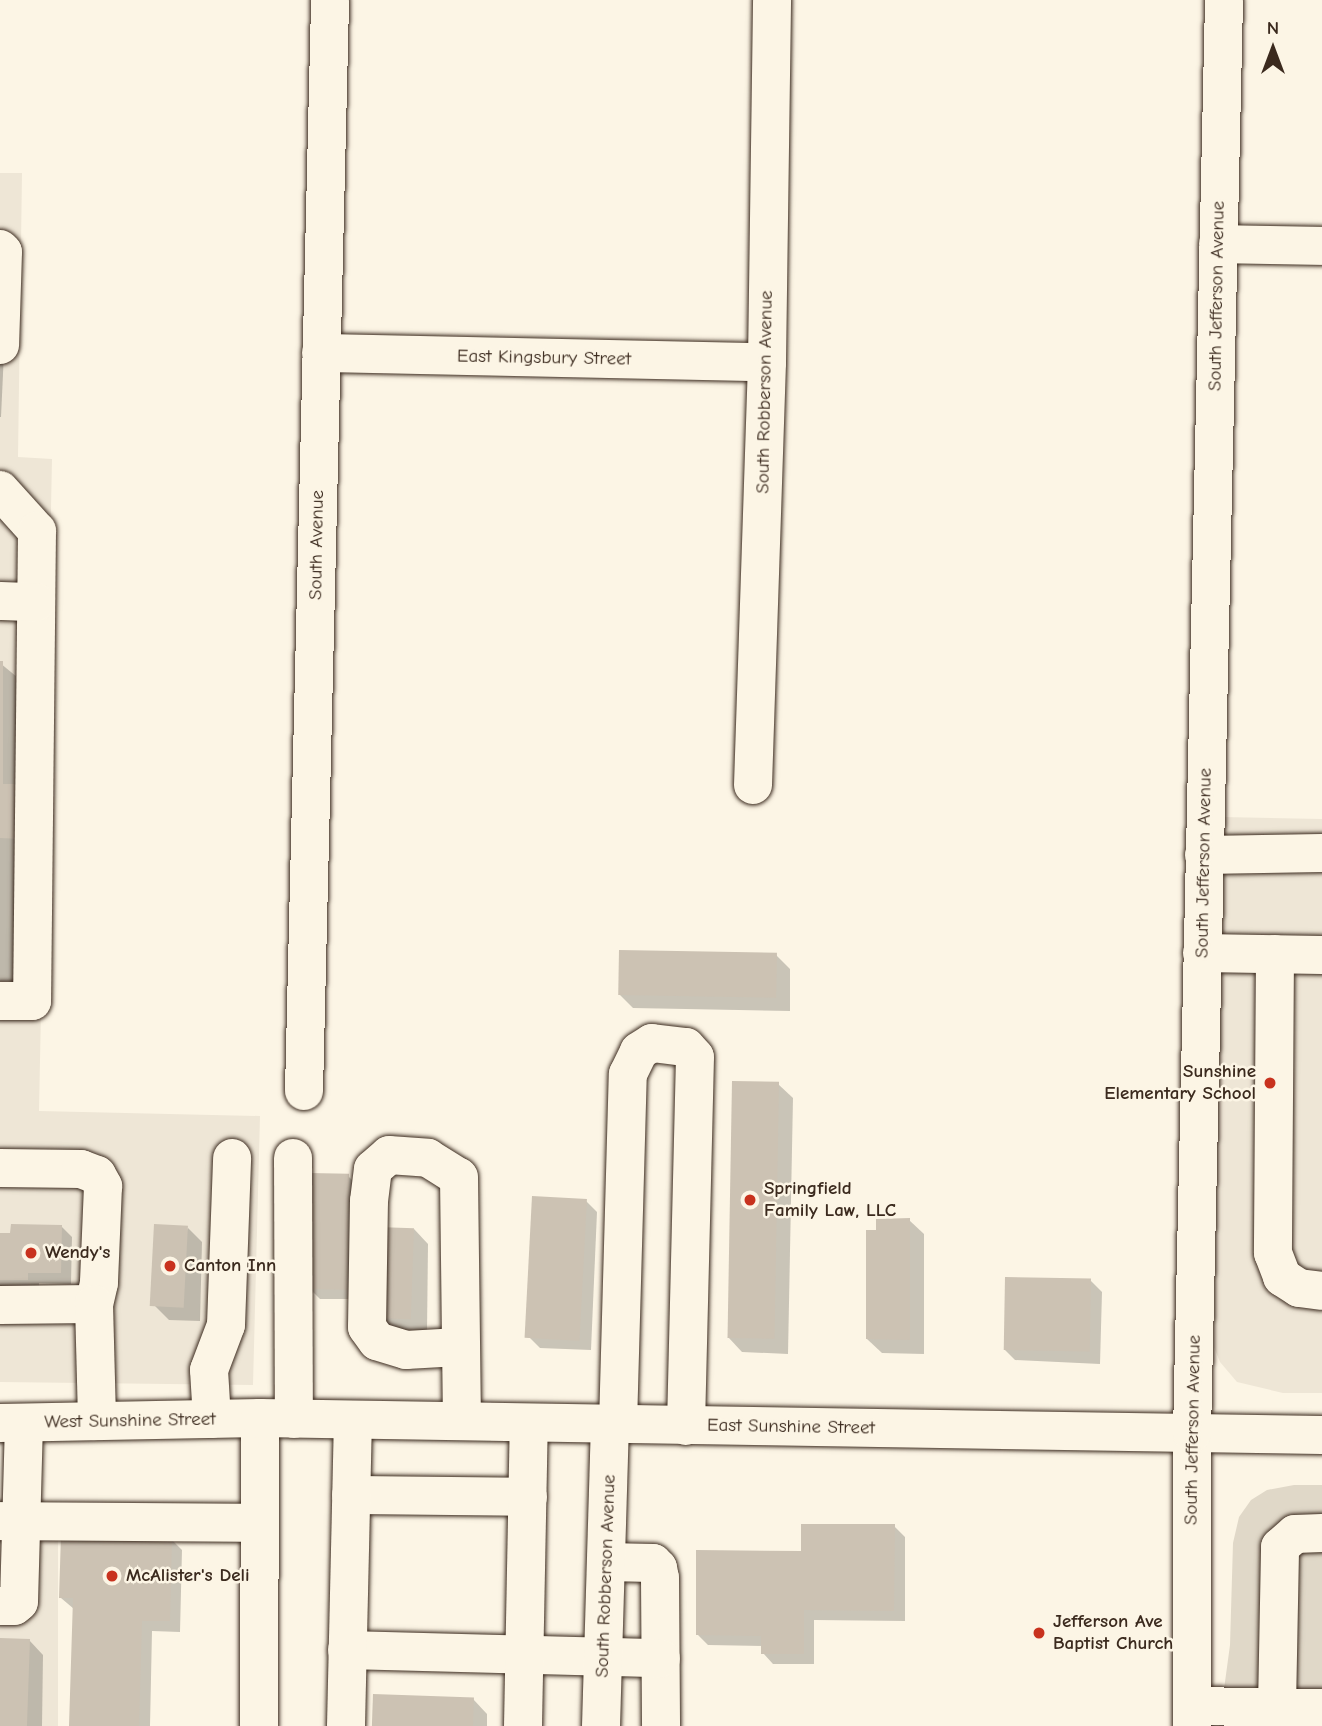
<!DOCTYPE html>
<style>
body{margin:0}
#map{position:relative;width:1322px;height:1726px;overflow:hidden;background:#fcf5e5;font-family:"Comic Neue",sans-serif}
div>[style]{position:absolute}
[style*='--x']{left:calc(var(--x)*1px);top:calc(var(--y)*1px);width:calc(var(--w)*1px);rotate:calc(var(--a)*1deg)}
.built>*{inset:0;background:#eee6d6;transform-origin:0 0}
.green>*{inset:0;background:#e0d8c8}
.shadow>*{inset:0;background:#0003}
.building>*{inset:0;background:#ccc2b3;transform-origin:0 0}
.roads{filter:drop-shadow(0 0 2px #3b2a1e) drop-shadow(0 0 2px #3b2a1e)}
.minor>*{height:38px;margin:-19px;padding:0 19px;transform-origin:19px;border-radius:19px;background:#fcf5e5}
.major>*{height:38px;margin:-19px;padding:0 19px;transform-origin:19px;border-radius:19px;background:#fcf5e5}
.dots>*{width:19px;height:19px;translate:-50% -50%;box-sizing:border-box;border:4px solid #fcf5e5;border-radius:50%}
span{translate:-50% -50%;white-space:nowrap;text-align:center;line-height:1.15;-webkit-text-stroke:5px #fcf5e5;paint-order:stroke}
.street-label{font-size:19px;color:#3b2a1e}
.poi-label{font-size:19px;color:#3b2a1e;font-weight:700}
.right{translate:-100% -50%;text-align:right}
.left{translate:0 -50%;text-align:left}
.north{position:absolute;left:1238px;top:14px;width:70px;height:70px;-webkit-text-stroke:5px #fcf5e5;paint-order:stroke;rotate:0deg;font-size:19px;font-weight:700;line-height:28px;text-align:center;color:#3b2a1e}
.north::after{content:'';display:block;margin:auto;width:24px;height:32px;background:#3b2a1e;clip-path:polygon(50% 0,100% 100%,50% 72%,0 100%)}
</style>
<div id="map">
<div class="built">
<div style="clip-path:polygon(0 173px,22px 173px,18px 457px,52px 459px,39px 1111px,260px 1116px,253px 1385px,0 1382px)"></div>
<div style="clip-path:polygon(1222px 817px,1322px 819px,1322px 1393px,1283px 1393px,1237px 1382px,1220px 1362px,1214px 1347px)"></div>
<div style="left:0;top:1502px;width:58px;height:224px"></div>
</div>
<div class="green">
<div style="clip-path:polygon(1294px 1485px,1322px 1485px,1322px 1726px,1219px 1726px,1230px 1645px,1233px 1543px,1239px 1517px,1251px 1500px,1267px 1490px)"></div>
</div>
<div class="shadow">
<div style="clip-path:polygon(0 326px,5px 331px,1px 417px,0 417px)"></div>
<div style="clip-path:polygon(0 663px,17px 677px,15px 981px,0 981px)"></div>
<div style="clip-path:polygon(776px 955px,790px 969px,790px 1011px,633px 1008px,619px 994px)"></div>
<div style="clip-path:polygon(778px 1084px,793px 1098px,788px 1354px,742px 1352px,728px 1337px)"></div>
<div style="clip-path:polygon(348px 1176px,359px 1187px,357px 1299px,320px 1299px,309px 1288px)"></div>
<div style="clip-path:polygon(586px 1201px,597px 1212px,591px 1350px,540px 1348px,529px 1337px)"></div>
<div style="clip-path:polygon(909px 1220px,924px 1234px,924px 1354px,882px 1353px,867px 1339px,878px 1232px)"></div>
<div style="clip-path:polygon(61px 1226px,72px 1237px,71px 1284px,39px 1283px,39px 1290px,0 1290px,0 1235px)"></div>
<div style="clip-path:polygon(188px 1228px,202px 1242px,200px 1321px,169px 1320px,154px 1305px)"></div>
<div style="clip-path:polygon(414px 1229px,428px 1244px,427px 1333px,391px 1331px,377px 1317px)"></div>
<div style="clip-path:polygon(1091px 1281px,1102px 1292px,1100px 1364px,1015px 1360px,1004px 1349px)"></div>
<div style="clip-path:polygon(894px 1526px,905px 1537px,905px 1621px,814px 1620px,814px 1664px,773px 1664px,763px 1653px,763px 1646px,708px 1645px,698px 1635px,802px 1553px)"></div>
<div style="clip-path:polygon(171px 1539px,182px 1550px,180px 1632px,152px 1631px,150px 1726px,71px 1726px,74px 1609px,61px 1598px)"></div>
<div style="clip-path:polygon(0 1639px,29px 1640px,43px 1655px,42px 1726px,0 1726px)"></div>
<div style="clip-path:polygon(473px 1699px,487px 1714px,487px 1726px,373px 1726px)"></div>
</div>
<div class="building">
<div style="clip-path:polygon(0 661px,3px 661px,3px 784px,22px 784px,22px 839px,0 838px)"></div>
<div style="left:619px;top:950px;width:158px;height:45px;rotate:1deg"></div>
<div style="left:732px;top:1081px;width:47px;height:257px;rotate:1deg"></div>
<div style="left:309px;top:1173px;width:40px;height:116px;rotate:1deg"></div>
<div style="left:532px;top:1196px;width:55px;height:142px;rotate:3deg"></div>
<div style="clip-path:polygon(910px 1218px,910px 1340px,866px 1339px,866px 1230px,876px 1230px,876px 1219px)"></div>
<div style="clip-path:polygon(11px 1224px,62px 1225px,61px 1273px,28px 1273px,28px 1280px,0 1280px,0 1233px,10px 1233px)"></div>
<div style="left:154px;top:1224px;width:34px;height:82px;rotate:3deg"></div>
<div style="left:377px;top:1227px;width:37px;height:91px;rotate:2deg"></div>
<div style="left:1005px;top:1277px;width:86px;height:73px;rotate:1deg"></div>
<div style="clip-path:polygon(801px 1524px,895px 1524px,894px 1611px,804px 1610px,804px 1654px,761px 1654px,761px 1636px,696px 1635px,696px 1550px,801px 1551px)"></div>
<div style="clip-path:polygon(61px 1535px,172px 1538px,170px 1621px,142px 1621px,139px 1726px,69px 1726px,73px 1598px,59px 1598px)"></div>
<div style="left:0;top:1638px;width:30px;height:88px;rotate:2deg"></div>
<div style="left:373px;top:1694px;width:101px;height:32px;rotate:2deg"></div>
</div>
<div class="roads">
<div class="minor">
<div style="--x:1218;--y:244;--w:104;--a:1.1"></div>
<div style="--x:0;--y:249;--w:4;--a:45"></div>
<div style="--x:3;--y:252;--w:93;--a:91.8"></div>
<div style="--x:321;--y:353;--w:446;--a:1.2"></div>
<div style="--x:0;--y:490;--w:55;--a:47.9"></div>
<div style="--x:37;--y:531;--w:470;--a:90.6"></div>
<div style="--x:32;--y:1001;--w:32;--a:180"></div>
<div style="--x:0;--y:601;--w:36;--a:2"></div>
<div style="--x:753;--y:785;--w:423;--a:-88.1"></div>
<div style="--x:767;--y:362;--w:362;--a:-89.2"></div>
<div style="--x:1204;--y:855;--w:118;--a:-1"></div>
<div style="--x:1202;--y:953;--w:120;--a:1"></div>
<div style="--x:1275;--y:954;--w:299;--a:90.4"></div>
<div style="--x:1273;--y:1253;--w:26;--a:69"></div>
<div style="--x:1282;--y:1277;--w:20;--a:33"></div>
<div style="--x:1299;--y:1288;--w:23;--a:7"></div>
<div style="--x:304;--y:1091;--w:1091;--a:-88.63"></div>
<div style="--x:293;--y:1158;--w:261;--a:89.8"></div>
<div style="--x:0;--y:1168;--w:81;--a:0.7"></div>
<div style="--x:81;--y:1169;--w:17;--a:21"></div>
<div style="--x:97;--y:1175;--w:13;--a:61"></div>
<div style="--x:103;--y:1186;--w:97;--a:92.4"></div>
<div style="--x:99;--y:1283;--w:22;--a:103"></div>
<div style="--x:94;--y:1304;--w:94;--a:179.4"></div>
<div style="--x:94;--y:1304;--w:117;--a:88.5"></div>
<div style="--x:459;--y:1347;--w:53;--a:176.8"></div>
<div style="--x:406;--y:1350;--w:30;--a:-163"></div>
<div style="--x:377;--y:1341;--w:17;--a:-126"></div>
<div style="--x:367;--y:1327;--w:126;--a:-89.1"></div>
<div style="--x:369;--y:1201;--w:32;--a:-83"></div>
<div style="--x:373;--y:1169;--w:21;--a:-41"></div>
<div style="--x:389;--y:1155;--w:39;--a:4"></div>
<div style="--x:428;--y:1158;--w:36;--a:32"></div>
<div style="--x:459;--y:1177;--w:244;--a:89.3"></div>
<div style="--x:212;--y:1419;--w:49;--a:-93.5"></div>
<div style="--x:209;--y:1370;--w:48;--a:-69.3"></div>
<div style="--x:226;--y:1325;--w:167;--a:-87.9"></div>
<div style="--x:618;--y:1425;--w:351;--a:-88.4"></div>
<div style="--x:628;--y:1074;--w:25;--a:-64"></div>
<div style="--x:639;--y:1051;--w:15;--a:-32"></div>
<div style="--x:652;--y:1043;--w:34;--a:7"></div>
<div style="--x:686;--y:1047;--w:13;--a:48"></div>
<div style="--x:695;--y:1057;--w:369;--a:91.4"></div>
<div style="--x:351;--y:1495;--w:177;--a:0.6"></div>
<div style="--x:0;--y:1521;--w:260;--a:0.4"></div>
<div style="--x:606;--y:1562;--w:47;--a:1.2"></div>
<div style="--x:653;--y:1563;--w:7;--a:45"></div>
<div style="--x:658;--y:1568;--w:10;--a:79"></div>
<div style="--x:660;--y:1578;--w:148;--a:89.6"></div>
<div style="--x:0;--y:1606;--w:14;--a:0"></div>
<div style="--x:14;--y:1606;--w:6;--a:-39"></div>
<div style="--x:19;--y:1602;--w:179;--a:-88.4"></div>
<div style="--x:347;--y:1650;--w:314;--a:1.5"></div>
<div style="--x:1192;--y:1706;--w:130;--a:0.9"></div>
<div style="--x:1277;--y:1707;--w:160;--a:-88.9"></div>
<div style="--x:1280;--y:1547;--w:20;--a:-41"></div>
<div style="--x:1295;--y:1534;--w:27;--a:-2"></div>
<div style="--x:259;--y:1726;--w:308;--a:-89.8"></div>
<div style="--x:346;--y:1726;--w:306;--a:-88.7"></div>
<div style="--x:523;--y:1726;--w:302;--a:-88.9"></div>
<div style="--x:601;--y:1726;--w:301;--a:-88.3"></div>
<div style="--x:1192;--y:1726;--w:293;--a:-90"></div>
</div>
<div class="major">
<div style="--x:0;--y:1423;--w:260;--a:-1.1"></div>
<div style="--x:260;--y:1418;--w:1062;--a:0.92"></div>
<div style="--x:1192;--y:1433;--w:1433;--a:-88.72"></div>
</div>
</div>
<div class="dots">
<div style="left:1270px;top:1083px;background:#c8321e"></div>
<div style="left:750px;top:1200px;background:#c8321e"></div>
<div style="left:31px;top:1253px;background:#c8321e"></div>
<div style="left:170px;top:1266px;background:#c8321e"></div>
<div style="left:112px;top:1576px;background:#c8321e"></div>
<div style="left:1039px;top:1633px;background:#c8321e"></div>
</div>
<div class="street-label">
<span style="left:1217px;top:296px;rotate:-89deg">South Jefferson Avenue</span>
<span style="left:544px;top:358px;rotate:1deg">East Kingsbury Street</span>
<span style="left:765px;top:392px;rotate:-89deg">South Robberson Avenue</span>
<span style="left:317px;top:545px;rotate:-89deg">South Avenue</span>
<span style="left:1204px;top:863px;rotate:-89deg">South Jefferson Avenue</span>
<span style="left:130px;top:1421px;rotate:-1deg">West Sunshine Street</span>
<span style="left:791px;top:1427px;rotate:1deg">East Sunshine Street</span>
<span style="left:1193px;top:1430px;rotate:-89deg">South Jefferson Avenue</span>
<span style="left:606px;top:1576px;rotate:-88deg">South Robberson Avenue</span>
</div>
<div class="poi-label">
<span class="right" style="left:1256px;top:1083px">Sunshine<br>Elementary School</span>
<span class="left" style="left:764px;top:1200px">Springfield<br>Family Law, LLC</span>
<span class="left" style="left:45px;top:1253px">Wendy's</span>
<span class="left" style="left:184px;top:1266px">Canton Inn</span>
<span class="left" style="left:126px;top:1576px">McAlister's Deli</span>
<span class="left" style="left:1053px;top:1633px">Jefferson Ave<br>Baptist Church</span>
</div>
<div class="north">N</div>
</div>
